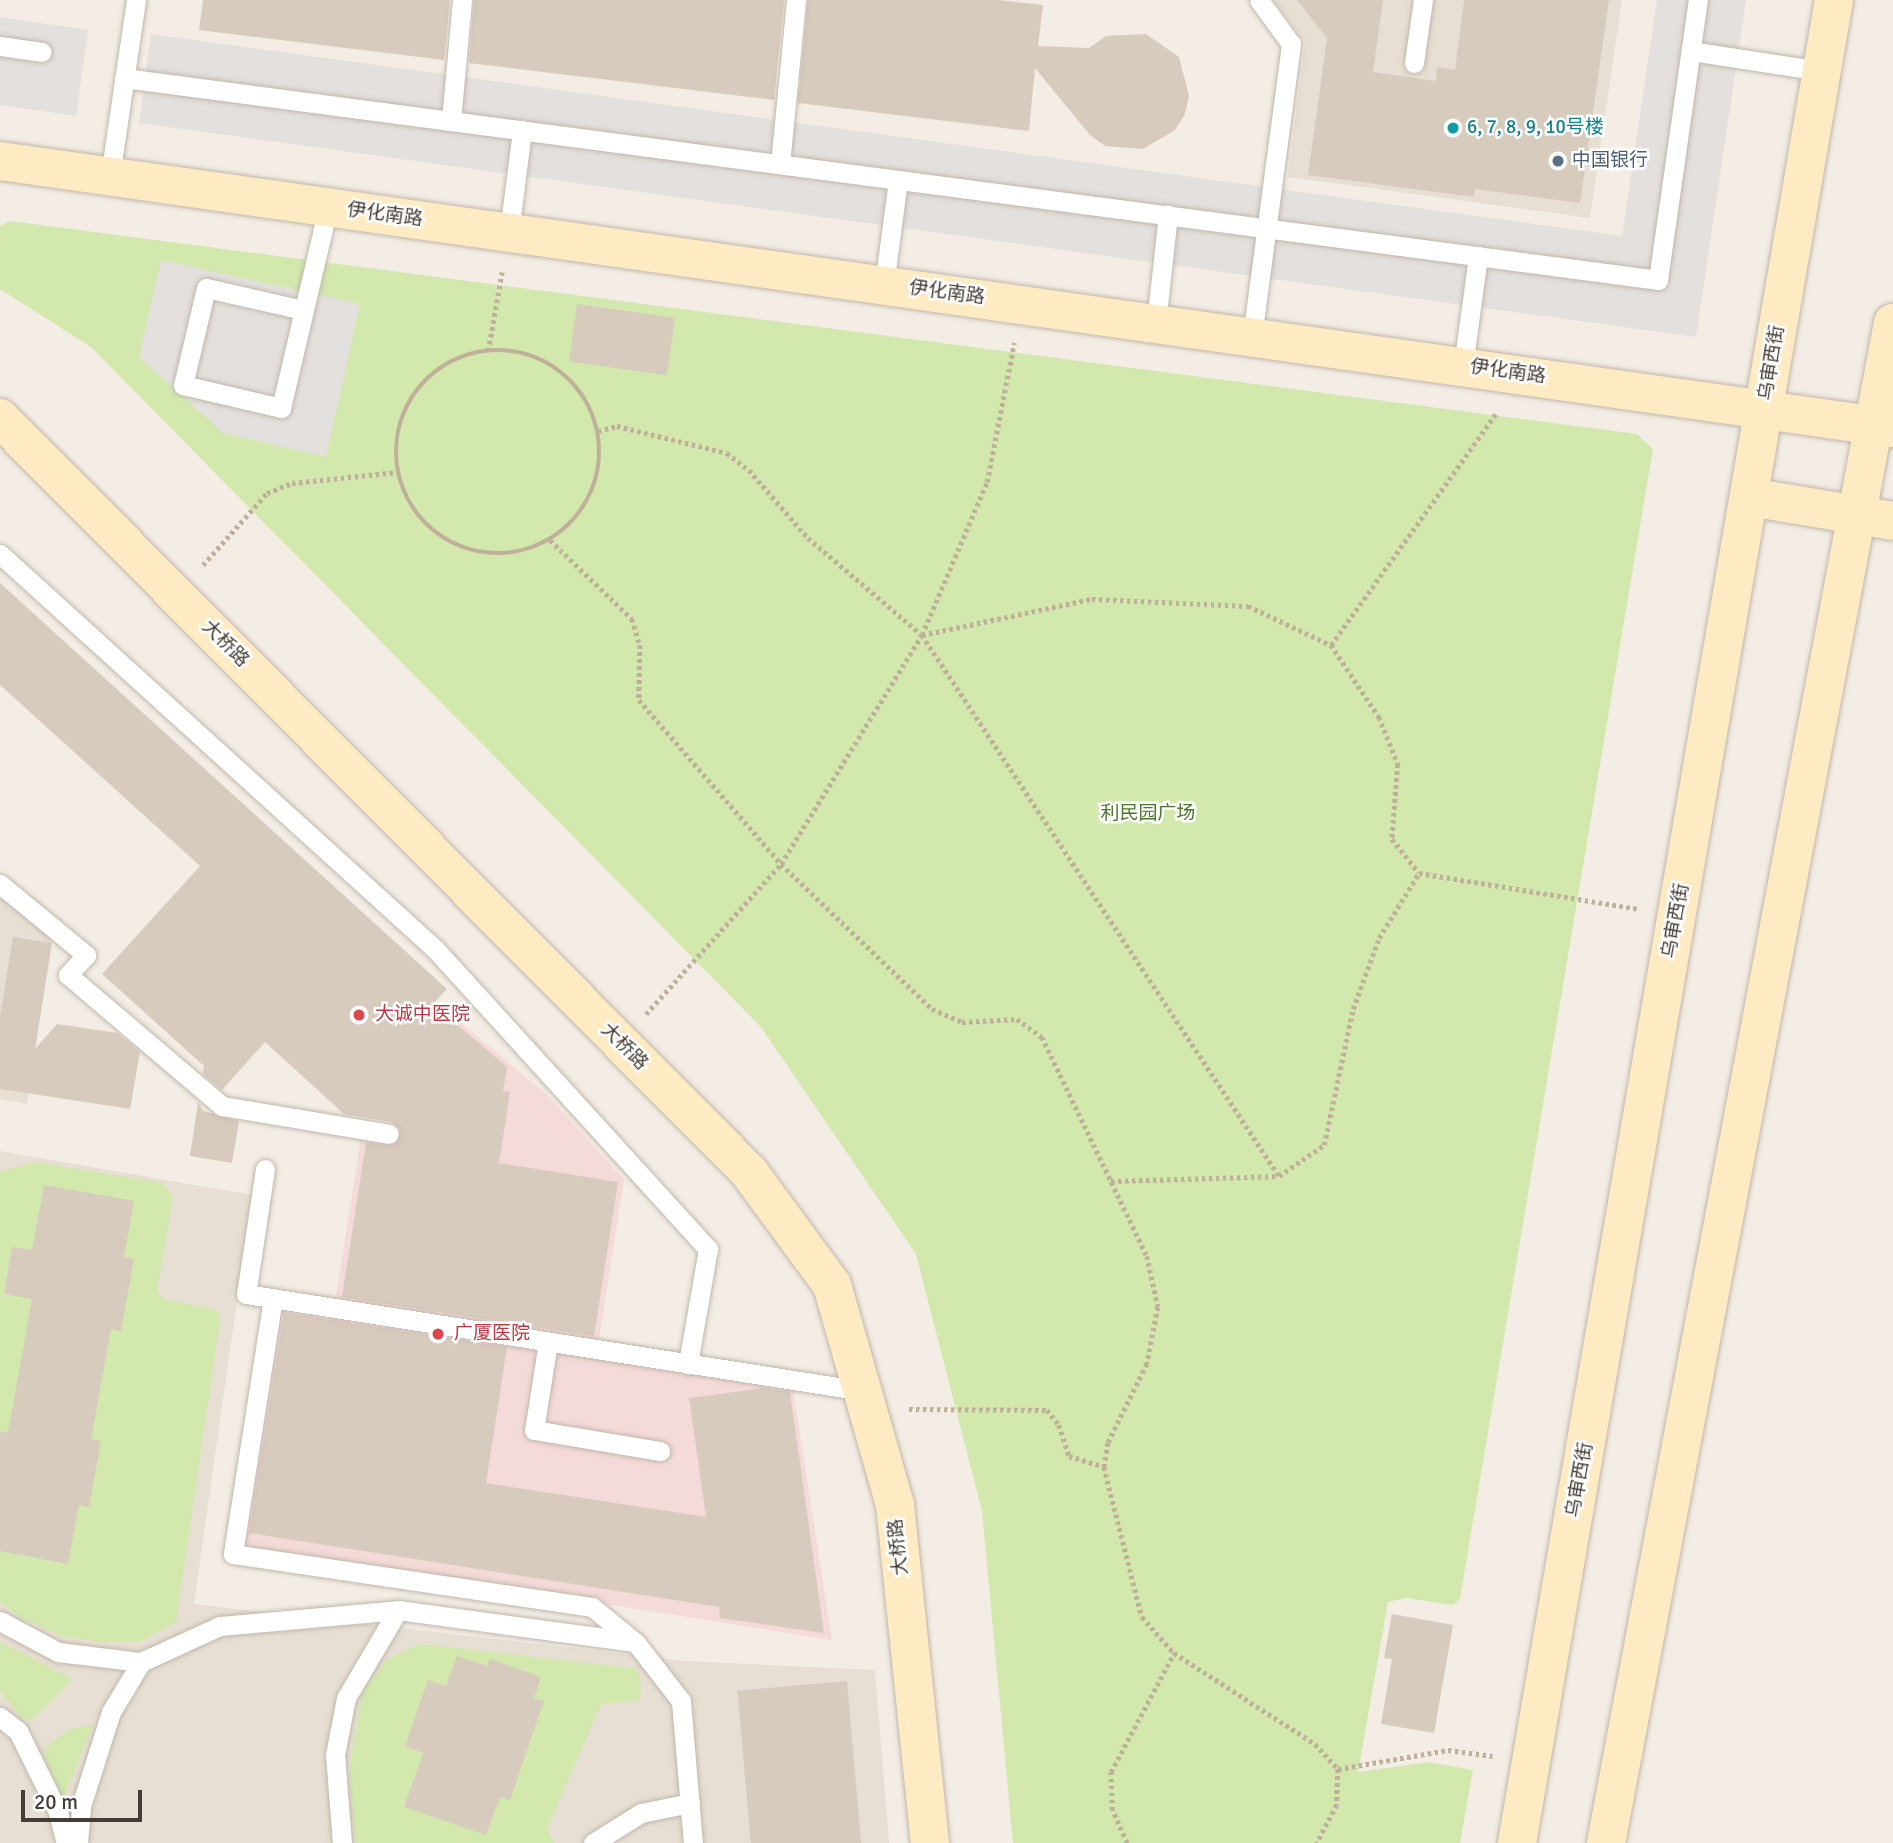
<!DOCTYPE html>
<meta charset="utf-8">
<style>
body{margin:0}
#map{position:relative;width:1893px;height:1843px;overflow:hidden;background:#f3ede5;font-family:Signika,"Noto Sans SC",sans-serif}
div>[style]{position:absolute}
[style*='--x']{left:calc(var(--x)*1px);top:calc(var(--y)*1px);width:calc(var(--w)*1px);rotate:calc(var(--a)*1deg)}
.residential>*{inset:0;background:#e7dfd3}
.medical>*{inset:0;background:#f4dad8}
.green>*{inset:0;background:#d2e8ad}
.parking>*{inset:0;background:#e3e0dd}
.building>*{inset:0;background:#d7cbbd;transform-origin:0 0}
.path>*{height:4.5px;margin-top:-2.25px;transform-origin:0;background:repeating-linear-gradient(90deg,#c0af99 0 3.5px,transparent 0 7px)}
.path>.ring{margin:-2.25px;padding:0;box-sizing:content-box;background:none;border:4.5px solid #c0af99;border-radius:50%}
.roads{filter:drop-shadow(0 0 2px #c1b7ab) drop-shadow(0 0 2px #c1b7ab)}
.lane>*{height:19px;margin:-9.5px;padding:0 9.5px;transform-origin:9.5px;border-radius:9.5px;background:#fff}
.secondary>*{height:38px;margin:-19px;padding:0 19px;transform-origin:19px;border-radius:19px;background:#ffebc3}
.dots>*{width:19px;height:19px;translate:-50% -50%;box-sizing:border-box;border:4px solid #fff;border-radius:50%}
span{translate:-50% -50%;white-space:nowrap;text-align:center;line-height:1.15;-webkit-text-stroke:5px #fff;paint-order:stroke}
.culture-label{font-size:19px;color:#0d838f}
.left{translate:0 -50%;text-align:left}
.service-label{font-size:19px;color:#4e5e75}
.street-label{font-size:19px;color:#453d35}
.park-label{font-size:19px;color:#4c7728}
.health-label{font-size:19px;color:#be3a42}
.scale{position:absolute;left:21px;top:1790px;width:121px;height:32px;box-sizing:border-box;border:4px solid #453d35;border-top:0;padding-left:9px;font-size:21px;line-height:24px;white-space:nowrap;color:#453d35;-webkit-text-stroke:5px #fff;paint-order:stroke}
</style>
<div id="map">
<div class="residential">
<div style="clip-path:polygon(1274px 0,1622px 0,1590px 218px,1288px 177px,1305px 42px)"></div>
<div style="clip-path:polygon(0 898px,52px 936px,27px 1104px,0 1099px)"></div>
<div style="clip-path:polygon(0 1151px,252px 1195px,194px 1604px,684px 1661px,875px 1670px,889px 1843px,0 1843px)"></div>
</div>
<div class="medical">
<div style="clip-path:polygon(456px 1019px,547px 1095px,624px 1180px,597px 1352px,792px 1383px,832px 1640px,242px 1546px,280px 1306px,333px 1315px,361px 1138px,395px 1143px,405px 1079px)"></div>
</div>
<div class="green">
<div style="clip-path:polygon(10px 221px,1637px 434px,1653px 449px,1460px 1599px,1453px 1605px,1406px 1598px,1388px 1602px,1358px 1772px,1429px 1762px,1473px 1770px,1460px 1843px,1013px 1843px,982px 1511px,916px 1254px,761px 1027px,91px 347px,0 289px,0 226px)"></div>
<div style="clip-path:polygon(36px 1162px,163px 1183px,173px 1197px,157px 1290px,163px 1299px,216px 1310px,220px 1320px,176px 1622px,142px 1641px,102px 1642px,62px 1636px,23px 1619px,0 1602px,0 1172px)"></div>
<div style="clip-path:polygon(0 1642px,73px 1679px,32px 1720px,23px 1720px,0 1691px)"></div>
<div style="clip-path:polygon(419px 1644px,634px 1668px,640px 1675px,641px 1696px,636px 1701px,601px 1704px,547px 1829px,554px 1843px,356px 1843px,349px 1771px,362px 1694px,386px 1660px)"></div>
<div style="clip-path:polygon(93px 1724px,65px 1795px,61px 1795px,44px 1755px,46px 1747px,68px 1730px)"></div>
</div>
<div class="parking">
<div style="clip-path:polygon(1657px 0,1746px 0,1696px 337px,139px 123px,151px 34px,1622px 236px)"></div>
<div style="clip-path:polygon(0 17px,88px 30px,76px 116px,0 105px)"></div>
<div style="clip-path:polygon(161px 260px,360px 304px,326px 457px,223px 433px,139px 357px)"></div>
</div>
<div class="building">
<div style="clip-path:polygon(203px 0,450px 0,444px 60px,199px 30px)"></div>
<div style="clip-path:polygon(474px 0,784px 0,774px 100px,469px 63px)"></div>
<div style="clip-path:polygon(808px 0,999px 0,1043px 5px,1038px 46px,1089px 48px,1106px 36px,1146px 34px,1179px 57px,1189px 96px,1185px 114px,1175px 130px,1143px 149px,1105px 146px,1090px 135px,1035px 68px,1029px 131px,798px 103px)"></div>
<div style="clip-path:polygon(1297px 0,1383px 0,1373px 72px,1436px 81px,1437px 67px,1455px 70px,1464px 0,1609px 0,1580px 203px,1475px 189px,1474px 197px,1308px 175px,1327px 38px)"></div>
<div style="left:577px;top:304px;width:99px;height:58px;rotate:8deg"></div>
<div style="clip-path:polygon(0 583px,447px 989px,433px 1004px,507px 1067px,503px 1091px,510px 1092px,499px 1163px,618px 1182px,594px 1336px,342px 1297px,366px 1143px,394px 1145px,400px 1129px,391px 1122px,344px 1114px,265px 1042px,222px 1090px,203px 1074px,204px 1066px,102px 974px,200px 866px,0 685px)"></div>
<div style="clip-path:polygon(13px 937px,52px 943px,35px 1049px,57px 1024px,117px 1033px,140px 1052px,130px 1109px,0 1089px,0 1017px)"></div>
<div style="clip-path:polygon(198px 1102px,203px 1111px,239px 1121px,232px 1163px,190px 1156px)"></div>
<div style="clip-path:polygon(44px 1185px,134px 1201px,124px 1257px,134px 1259px,121px 1331px,111px 1329px,91px 1439px,101px 1441px,89px 1507px,79px 1505px,68px 1564px,0 1551px,0 1431px,8px 1433px,32px 1299px,4px 1294px,12px 1247px,32px 1250px)"></div>
<div style="clip-path:polygon(284px 1313px,507px 1347px,486px 1483px,706px 1517px,689px 1398px,764px 1388px,790px 1392px,824px 1633px,720px 1618px,719px 1607px,249px 1533px)"></div>
<div style="clip-path:polygon(1392px 1614px,1453px 1625px,1434px 1733px,1381px 1724px,1392px 1659px,1384px 1658px)"></div>
<div style="clip-path:polygon(457px 1656px,487px 1666px,490px 1659px,541px 1677px,534px 1698px,544px 1701px,510px 1800px,500px 1797px,486px 1835px,404px 1807px,423px 1753px,405px 1746px,428px 1680px,446px 1686px)"></div>
<div style="left:847px;top:1681px;width:163px;height:110px;rotate:85deg"></div>
</div>
<div class="path">
<div class="ring" style="left:396px;top:350px;width:199.5px;height:199.5px"></div>
<div style="--x:488;--y:351;--w:80;--a:-80"></div>
<div style="--x:598;--y:431;--w:20;--a:-15"></div>
<div style="--x:617;--y:426;--w:113;--a:13.8"></div>
<div style="--x:727;--y:453;--w:28;--a:38"></div>
<div style="--x:749;--y:470;--w:90;--a:49.1"></div>
<div style="--x:808;--y:538;--w:150;--a:40.4"></div>
<div style="--x:922;--y:635;--w:648;--a:56.58"></div>
<div style="--x:550;--y:540;--w:114;--a:43.9"></div>
<div style="--x:632;--y:619;--w:27;--a:73"></div>
<div style="--x:640;--y:645;--w:55;--a:91"></div>
<div style="--x:639;--y:700;--w:217;--a:49.1"></div>
<div style="--x:781;--y:864;--w:209;--a:43.8"></div>
<div style="--x:932;--y:1009;--w:33;--a:23"></div>
<div style="--x:962;--y:1022;--w:55;--a:-3.1"></div>
<div style="--x:1017;--y:1019;--w:31;--a:36"></div>
<div style="--x:1042;--y:1037;--w:243;--a:64.4"></div>
<div style="--x:1147;--y:1256;--w:52;--a:77.8"></div>
<div style="--x:1158;--y:1307;--w:58;--a:100.9"></div>
<div style="--x:1147;--y:1364;--w:88;--a:116.3"></div>
<div style="--x:1108;--y:1443;--w:24;--a:99"></div>
<div style="--x:1104;--y:1467;--w:155;--a:75.8"></div>
<div style="--x:1142;--y:1617;--w:48;--a:48.4"></div>
<div style="--x:1174;--y:1653;--w:168;--a:32.8"></div>
<div style="--x:1315;--y:1744;--w:34;--a:47"></div>
<div style="--x:1338;--y:1769;--w:36;--a:92"></div>
<div style="--x:1337;--y:1805;--w:43;--a:117.8"></div>
<div style="--x:203;--y:565;--w:96;--a:-48.4"></div>
<div style="--x:267;--y:493;--w:27;--a:-22"></div>
<div style="--x:292;--y:483;--w:107;--a:-5.9"></div>
<div style="--x:922;--y:635;--w:174;--a:-12"></div>
<div style="--x:1092;--y:599;--w:156;--a:2.6"></div>
<div style="--x:1248;--y:606;--w:92;--a:25.2"></div>
<div style="--x:1331;--y:645;--w:87;--a:56.3"></div>
<div style="--x:1379;--y:717;--w:51;--a:68"></div>
<div style="--x:1398;--y:764;--w:75;--a:94.6"></div>
<div style="--x:1392;--y:839;--w:43;--a:51.5"></div>
<div style="--x:1419;--y:873;--w:222;--a:9.3"></div>
<div style="--x:1331;--y:645;--w:286;--a:-54.5"></div>
<div style="--x:646;--y:1014;--w:202;--a:-48"></div>
<div style="--x:781;--y:864;--w:269;--a:-58.4"></div>
<div style="--x:922;--y:635;--w:166;--a:-67"></div>
<div style="--x:987;--y:482;--w:142;--a:-79"></div>
<div style="--x:1111;--y:1181;--w:168;--a:-1.7"></div>
<div style="--x:1279;--y:1176;--w:55;--a:-34.6"></div>
<div style="--x:1324;--y:1145;--w:139;--a:-78"></div>
<div style="--x:1353;--y:1009;--w:76;--a:-69.9"></div>
<div style="--x:1379;--y:938;--w:76;--a:-58.4"></div>
<div style="--x:909;--y:1409;--w:138;--a:0.4"></div>
<div style="--x:1047;--y:1410;--w:19;--a:51"></div>
<div style="--x:1059;--y:1425;--w:33;--a:72"></div>
<div style="--x:1069;--y:1456;--w:37;--a:17"></div>
<div style="--x:1338;--y:1769;--w:112;--a:-9.8"></div>
<div style="--x:1448;--y:1750;--w:45;--a:7.6"></div>
<div style="--x:1127;--y:1843;--w:36;--a:-114"></div>
<div style="--x:1112;--y:1810;--w:38;--a:-92"></div>
<div style="--x:1111;--y:1772;--w:135;--a:-62.1"></div>
</div>
<div class="roads">
<div class="lane">
<div style="--x:0;--y:46;--w:42;--a:8.1"></div>
<div style="--x:1691;--y:51;--w:133;--a:8.7"></div>
<div style="--x:1414;--y:63;--w:64;--a:-81.9"></div>
<div style="--x:124;--y:78;--w:1547;--a:7.5"></div>
<div style="--x:1658;--y:280;--w:283;--a:-81.9"></div>
<div style="--x:451;--y:121;--w:121;--a:-84.8"></div>
<div style="--x:780;--y:164;--w:165;--a:-84.4"></div>
<div style="--x:110;--y:176;--w:178;--a:-81.6"></div>
<div style="--x:509;--y:232;--w:103;--a:-82.7"></div>
<div style="--x:884;--y:285;--w:106;--a:-82.4"></div>
<div style="--x:303;--y:310;--w:99;--a:-167.2"></div>
<div style="--x:206;--y:288;--w:100;--a:103.3"></div>
<div style="--x:183;--y:385;--w:101;--a:13.2"></div>
<div style="--x:281;--y:408;--w:206;--a:-76.8"></div>
<div style="--x:1156;--y:323;--w:109;--a:-83.7"></div>
<div style="--x:1252;--y:337;--w:296;--a:-82.4"></div>
<div style="--x:1291;--y:44;--w:54;--a:-126"></div>
<div style="--x:1463;--y:366;--w:111;--a:-82.2"></div>
<div style="--x:0;--y:554;--w:588;--a:42.24"></div>
<div style="--x:435;--y:949;--w:406;--a:47.7"></div>
<div style="--x:708;--y:1249;--w:117;--a:99.9"></div>
<div style="--x:0;--y:884;--w:112;--a:39.5"></div>
<div style="--x:86;--y:955;--w:27;--a:132"></div>
<div style="--x:68;--y:975;--w:202;--a:40.4"></div>
<div style="--x:222;--y:1106;--w:169;--a:9.5"></div>
<div style="--x:265;--y:1169;--w:126;--a:98.6"></div>
<div style="--x:246;--y:1294;--w:625;--a:8.93"></div>
<div style="--x:273;--y:1298;--w:259;--a:98.9"></div>
<div style="--x:233;--y:1554;--w:363;--a:8.4"></div>
<div style="--x:592;--y:1607;--w:57;--a:39.3"></div>
<div style="--x:636;--y:1643;--w:73;--a:52.2"></div>
<div style="--x:681;--y:1701;--w:143;--a:85.2"></div>
<div style="--x:548;--y:1342;--w:89;--a:99"></div>
<div style="--x:534;--y:1430;--w:128;--a:9.5"></div>
<div style="--x:0;--y:1621;--w:66;--a:28.1"></div>
<div style="--x:58;--y:1652;--w:84;--a:6.9"></div>
<div style="--x:141;--y:1662;--w:87;--a:-24.5"></div>
<div style="--x:220;--y:1626;--w:179;--a:-5.1"></div>
<div style="--x:398;--y:1610;--w:239;--a:7.7"></div>
<div style="--x:0;--y:1717;--w:23;--a:38"></div>
<div style="--x:18;--y:1731;--w:90;--a:63.7"></div>
<div style="--x:58;--y:1812;--w:32;--a:76"></div>
<div style="--x:78;--y:1843;--w:37;--a:-85"></div>
<div style="--x:81;--y:1806;--w:99;--a:-72.3"></div>
<div style="--x:111;--y:1712;--w:58;--a:-59"></div>
<div style="--x:342;--y:1843;--w:88;--a:-94.5"></div>
<div style="--x:335;--y:1755;--w:58;--a:-79.1"></div>
<div style="--x:346;--y:1698;--w:102;--a:-59.4"></div>
<div style="--x:593;--y:1843;--w:57;--a:-32"></div>
<div style="--x:641;--y:1813;--w:50;--a:-11.5"></div>
</div>
<div class="secondary">
<div style="--x:0;--y:161;--w:1912;--a:8.03"></div>
<div style="--x:0;--y:418;--w:1063;--a:45.19"></div>
<div style="--x:749;--y:1172;--w:140;--a:53.7"></div>
<div style="--x:832;--y:1285;--w:229;--a:74"></div>
<div style="--x:895;--y:1505;--w:340;--a:84.1"></div>
<div style="--x:1749;--y:497;--w:146;--a:9.5"></div>
<div style="--x:1517;--y:1843;--w:1870;--a:-80.24"></div>
<div style="--x:1606;--y:1843;--w:1547;--a:-79.31"></div>
</div>
</div>
<div class="dots">
<div style="left:1453px;top:128px;background:#0f9aa8"></div>
<div style="left:1558px;top:161px;background:#5c6f8a"></div>
<div style="left:359px;top:1015px;background:#e0444e"></div>
<div style="left:438px;top:1334px;background:#e0444e"></div>
</div>
<div class="culture-label">
<span class="left" style="left:1467px;top:128px">6, 7, 8, 9, 10号楼</span>
</div>
<div class="service-label">
<span class="left" style="left:1572px;top:161px">中国银行</span>
</div>
<div class="street-label">
<span style="left:385px;top:215px;rotate:8deg">伊化南路</span>
<span style="left:947px;top:293px;rotate:8deg">伊化南路</span>
<span style="left:1772px;top:363px;rotate:-81deg">乌审西街</span>
<span style="left:1508px;top:372px;rotate:8deg">伊化南路</span>
<span style="left:225px;top:644px;rotate:45deg">大桥路</span>
<span style="left:1676px;top:921px;rotate:-80deg">乌审西街</span>
<span style="left:624px;top:1047px;rotate:45deg">大桥路</span>
<span style="left:1580px;top:1480px;rotate:-80deg">乌审西街</span>
<span style="left:899px;top:1547px;rotate:-96deg">大桥路</span>
</div>
<div class="park-label">
<span style="left:1148px;top:814px">利民园广场</span>
</div>
<div class="health-label">
<span class="left" style="left:375px;top:1015px">大诚中医院</span>
<span class="left" style="left:454px;top:1334px">广厦医院</span>
</div>
<div class="scale">20 m</div>
</div>
